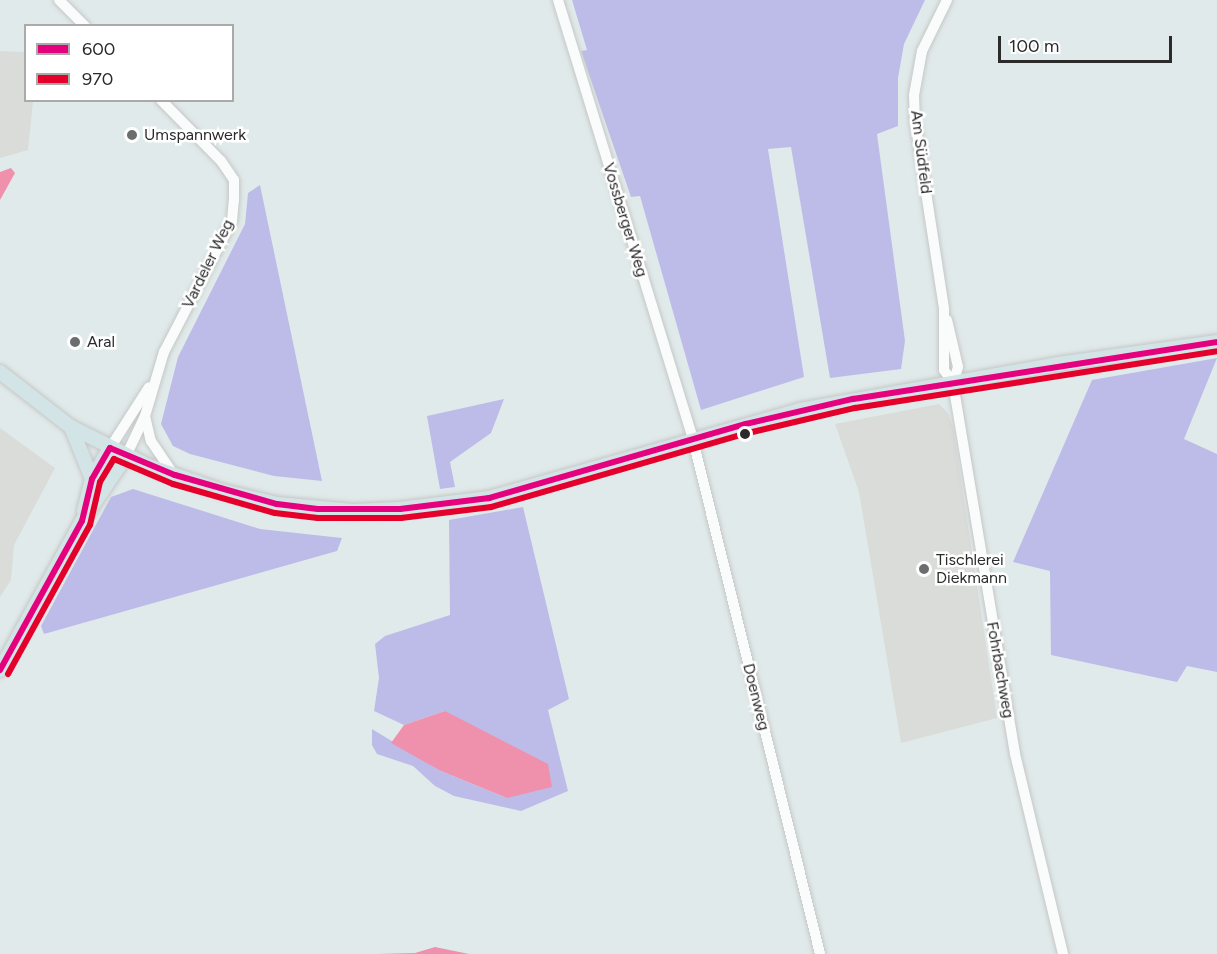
<!DOCTYPE html>
<meta charset="utf-8">
<style>
body{margin:0}
#map{position:relative;width:1217px;height:954px;overflow:hidden;background:#e1eaea;font-family:Figtree,sans-serif}
div>[style]{position:absolute}
[style*='--x']{left:calc(var(--x)*1px);top:calc(var(--y)*1px);width:calc(var(--w)*1px);rotate:calc(var(--a)*1deg)}
.industrial>*{inset:0;background:#d9dcd8}
.green>*{inset:0;background:#bdbce8}
.water>*{inset:0;background:#ef90ac}
.roads{filter:drop-shadow(0 0 2px #c6c7c7) drop-shadow(0 0 2px #c6c7c7)}
.minor>*{height:10px;margin:-5px;padding:0 5px;transform-origin:5px;border-radius:5px;background:#fafcfc}
.major>*{height:14px;margin:-7px;padding:0 7px;transform-origin:7px;border-radius:7px;background:#d3e4e7}
.bus-1>*{height:6px;margin:-3px;padding:0 3px;transform-origin:3px;border-radius:3px;background:#e5007d}
.bus-2>*{height:6px;margin:-3px;padding:0 3px;transform-origin:3px;border-radius:3px;background:#e4002b}
.dots>*{width:16px;height:16px;translate:-50% -50%;box-sizing:border-box;border:3px solid #fff;border-radius:50%}
span{translate:-50% -50%;white-space:nowrap;text-align:center;line-height:1.15;-webkit-text-stroke:5px #fff;paint-order:stroke}
.poi-label{font-size:16px;color:#2b2b2b}
.left{translate:0 -50%;text-align:left}
.street-label{font-size:16px;color:#2b2b2b}
.legend{position:absolute;left:24px;top:24px;width:210px;height:78px;box-sizing:border-box;background:#fff;border:2px solid #aaa;margin:0;padding:8px 10px;list-style:none;font-size:18px;color:#2b2b2b}
.legend li{display:flex;align-items:center;gap:12px;height:30px}
.legend b{width:30px;border:2px solid #aaa}
.scale{position:absolute;left:998px;top:36px;width:174px;height:27px;box-sizing:border-box;border:3px solid #2b2b2b;border-top:0;padding-left:8px;font-size:18px;line-height:21px;white-space:nowrap;color:#2b2b2b;-webkit-text-stroke:4px #fff;paint-order:stroke}
</style>
<div id="map">
<div class="industrial">
<div style="clip-path:polygon(0 51px,25px 52px,26px 100px,33px 101px,28px 150px,0 158px)"></div>
<div style="clip-path:polygon(939px 404px,948px 413px,953px 427px,997px 718px,901px 743px,859px 492px,835px 424px)"></div>
<div style="clip-path:polygon(0 428px,55px 468px,14px 545px,11px 580px,0 597px)"></div>
</div>
<div class="green">
<div style="clip-path:polygon(572px 0,925px 0,904px 44px,898px 78px,898px 126px,877px 134px,905px 341px,901px 369px,830px 378px,791px 147px,768px 149px,804px 377px,701px 410px,640px 196px,631px 197px,581px 51px,587px 50px)"></div>
<div style="clip-path:polygon(260px 185px,322px 481px,274px 476px,190px 454px,173px 446px,161px 424px,178px 357px,245px 224px,248px 193px)"></div>
<div style="clip-path:polygon(1217px 358px,1184px 439px,1217px 454px,1217px 672px,1187px 666px,1177px 682px,1051px 655px,1050px 571px,1013px 562px,1092px 380px)"></div>
<div style="clip-path:polygon(504px 399px,491px 433px,450px 462px,455px 487px,440px 489px,427px 416px)"></div>
<div style="clip-path:polygon(133px 489px,260px 529px,342px 538px,337px 551px,44px 634px,41px 626px,111px 497px)"></div>
<div style="clip-path:polygon(523px 507px,569px 699px,548px 710px,568px 791px,521px 811px,454px 796px,435px 786px,413px 766px,377px 754px,372px 745px,372px 729px,441px 771px,507px 798px,445px 711px,404px 725px,374px 711px,379px 678px,375px 644px,385px 636px,450px 615px,449px 520px)"></div>
</div>
<div class="water">
<div style="clip-path:polygon(11px 168px,15px 173px,0 200px,0 172px)"></div>
<div style="clip-path:polygon(445px 711px,548px 764px,552px 787px,507px 798px,441px 771px,391px 743px,404px 725px)"></div>
<div style="clip-path:polygon(435px 947px,469px 954px,377px 954px,415px 953px)"></div>
</div>
<div class="roads">
<div class="minor">
<div style="--x:59;--y:0;--w:37;--a:45"></div>
<div style="--x:558;--y:0;--w:460;--a:72.9"></div>
<div style="--x:693;--y:440;--w:529;--a:76.12"></div>
<div style="--x:947;--y:0;--w:57;--a:116.1"></div>
<div style="--x:922;--y:51;--w:45;--a:100.3"></div>
<div style="--x:914;--y:95;--w:26;--a:88"></div>
<div style="--x:915;--y:121;--w:190;--a:81.2"></div>
<div style="--x:944;--y:309;--w:61;--a:90"></div>
<div style="--x:944;--y:370;--w:16;--a:55"></div>
<div style="--x:953;--y:383;--w:376;--a:80.5"></div>
<div style="--x:1015;--y:754;--w:206;--a:76.5"></div>
<div style="--x:947;--y:320;--w:48;--a:76.8"></div>
<div style="--x:958;--y:367;--w:17;--a:107"></div>
<div style="--x:145;--y:416;--w:26;--a:77"></div>
<div style="--x:151;--y:441;--w:41;--a:55.9"></div>
<div style="--x:110;--y:448;--w:72;--a:-57.4"></div>
<div style="--x:126;--y:456;--w:44;--a:-64.6"></div>
<div style="--x:145;--y:416;--w:67;--a:-73.5"></div>
<div style="--x:164;--y:352;--w:148;--a:-62.6"></div>
<div style="--x:232;--y:221;--w:21;--a:-85"></div>
<div style="--x:234;--y:200;--w:20;--a:-90"></div>
<div style="--x:234;--y:180;--w:23;--a:-124"></div>
<div style="--x:221;--y:161;--w:86;--a:-134.5"></div>
</div>
<div class="major">
<div style="--x:0;--y:372;--w:90;--a:37.8"></div>
<div style="--x:71;--y:427;--w:87;--a:26.6"></div>
<div style="--x:149;--y:466;--w:77;--a:18.9"></div>
<div style="--x:222;--y:491;--w:57;--a:13.3"></div>
<div style="--x:277;--y:504;--w:76;--a:5.3"></div>
<div style="--x:353;--y:511;--w:47;--a:-2.4"></div>
<div style="--x:400;--y:509;--w:90;--a:-7"></div>
<div style="--x:489;--y:498;--w:323;--a:-15.8"></div>
<div style="--x:800;--y:410;--w:262;--a:-10.1"></div>
<div style="--x:1058;--y:364;--w:161;--a:-7.9"></div>
<div style="--x:71;--y:427;--w:56;--a:68"></div>
<div style="--x:84;--y:511;--w:33;--a:-76"></div>
<div style="--x:92;--y:479;--w:36;--a:-60"></div>
<div style="--x:0;--y:670;--w:170;--a:-61.2"></div>
<div style="--x:82;--y:521;--w:78;--a:-55.9"></div>
</div>
</div>
<div class="bus-1">
<div style="--x:110;--y:448;--w:70;--a:22.6"></div>
<div style="--x:175;--y:475;--w:106;--a:15.9"></div>
<div style="--x:277;--y:504;--w:41;--a:7"></div>
<div style="--x:318;--y:509;--w:82;--a:0"></div>
<div style="--x:400;--y:509;--w:90;--a:-7"></div>
<div style="--x:489;--y:498;--w:267;--a:-16.1"></div>
<div style="--x:746;--y:424;--w:110;--a:-13.2"></div>
<div style="--x:853;--y:399;--w:368;--a:-8.9"></div>
<div style="--x:0;--y:670;--w:170;--a:-61.2"></div>
<div style="--x:82;--y:521;--w:43;--a:-76.6"></div>
<div style="--x:92;--y:479;--w:36;--a:-60"></div>
</div>
<div class="bus-2">
<div style="--x:8;--y:674;--w:170;--a:-61.2"></div>
<div style="--x:90;--y:525;--w:44;--a:-76.9"></div>
<div style="--x:100;--y:482;--w:27;--a:-59"></div>
<div style="--x:114;--y:459;--w:64;--a:23"></div>
<div style="--x:173;--y:484;--w:106;--a:15.9"></div>
<div style="--x:275;--y:513;--w:43;--a:6.6"></div>
<div style="--x:318;--y:518;--w:83;--a:0"></div>
<div style="--x:401;--y:518;--w:91;--a:-7"></div>
<div style="--x:491;--y:507;--w:267;--a:-16.1"></div>
<div style="--x:748;--y:433;--w:110;--a:-13.2"></div>
<div style="--x:855;--y:408;--w:366;--a:-8.9"></div>
</div>
<div class="dots">
<div style="left:132px;top:135px;background:#6b6e6e"></div>
<div style="left:75px;top:342px;background:#6b6e6e"></div>
<div style="left:745px;top:434px;background:#2b2b2b"></div>
<div style="left:924px;top:569px;background:#6b6e6e"></div>
</div>
<div class="poi-label">
<span class="left" style="left:144px;top:135px">Umspannwerk</span>
<span class="left" style="left:87px;top:342px">Aral</span>
<span class="left" style="left:936px;top:569px">Tischlerei<br>Diekmann</span>
</div>
<div class="street-label">
<span style="left:921px;top:152px;rotate:83deg">Am Südfeld</span>
<span style="left:625px;top:220px;rotate:73deg">Vossberger Weg</span>
<span style="left:208px;top:264px;rotate:-64deg">Vardeler Weg</span>
<span style="left:1000px;top:670px;rotate:80deg">Fohrbachweg</span>
<span style="left:756px;top:697px;rotate:76deg">Doenweg</span>
</div>
<ul class="legend">
<li><b style="height:8px;background:#e5007d"></b>600</li>
<li><b style="height:8px;background:#e4002b"></b>970</li>
</ul>
<div class="scale">100 m</div>
</div>
